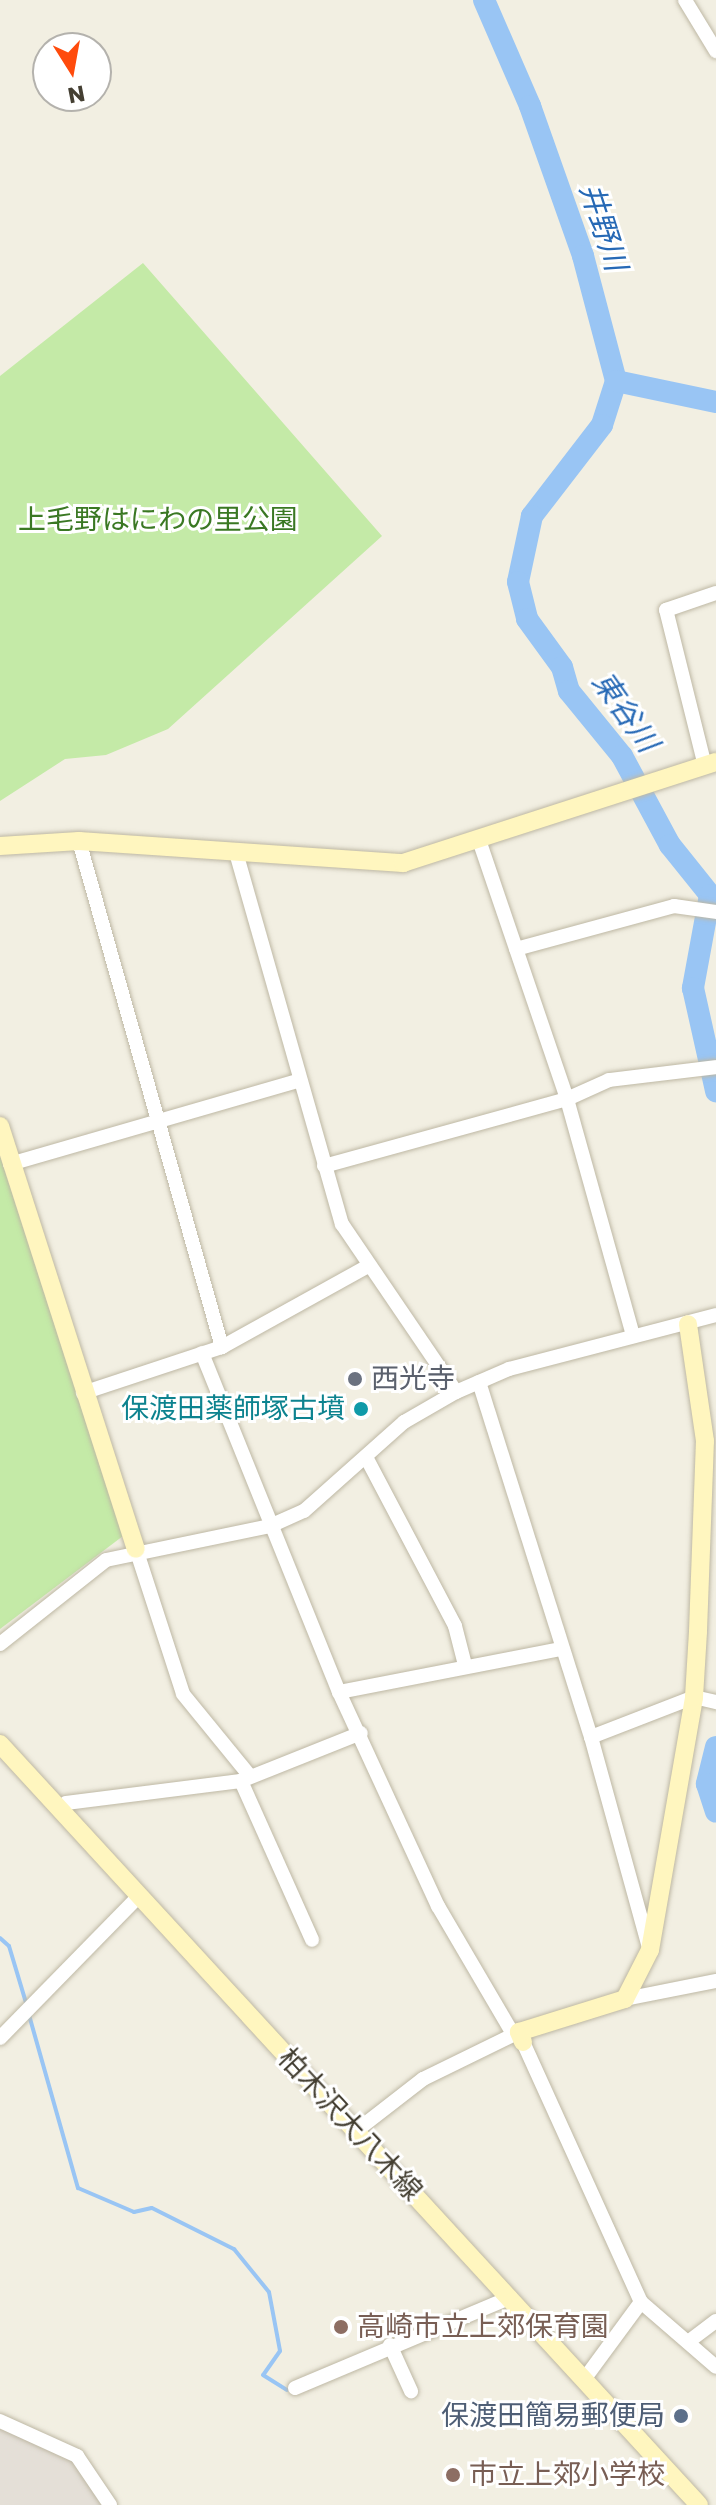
<!DOCTYPE html>
<meta charset="utf-8">
<style>
body{margin:0}
#map{position:relative;width:716px;height:2505px;overflow:hidden;background:#f2efe2;font-family:Poppins,"Noto Sans JP",sans-serif}
div>[style]{position:absolute}
[style*='--x']{left:calc(var(--x)*1px);top:calc(var(--y)*1px);width:calc(var(--w)*1px);rotate:calc(var(--a)*1deg)}
.industrial>*{inset:0;background:#e4dfd7}
.green>*{inset:0;background:#c4eaa7}
.stream>*{height:4px;margin:-2px;padding:0 2px;transform-origin:2px;border-radius:2px;background:#99c5f4}
.river>*{height:22px;margin:-11px;padding:0 11px;transform-origin:11px;border-radius:11px;background:#99c5f4}
.roads{filter:drop-shadow(0 0 2px #beb8a4) drop-shadow(0 0 2px #beb8a4)}
.street>*{height:14px;margin:-7px;padding:0 7px;transform-origin:7px;border-radius:7px;background:#fff}
.secondary>*{height:18px;margin:-9px;padding:0 9px;transform-origin:9px;border-radius:9px;background:#fff6bf}
.dots>*{width:22px;height:22px;translate:-50% -50%;box-sizing:border-box;border:4px solid #fff;border-radius:50%}
span{translate:-50% -50%;white-space:nowrap;text-align:center;line-height:1.15;-webkit-text-stroke:6px #fff;paint-order:stroke}
.park-label{font-size:28px;color:#3a7823}
.worship-label{font-size:28px;color:#5b616d}
.left{translate:0 -50%;text-align:left}
.culture-label{font-size:28px;color:#0d838f}
.right{translate:-100% -50%;text-align:right}
.street-label{font-size:28px;color:#443f32}
.education-label{font-size:28px;color:#785e54}
.service-label{font-size:28px;color:#4e5e75}
.water-label{font-size:30px;color:#2669b5;font-style:italic}
.north{position:absolute;left:32px;top:32px;width:80px;height:80px;box-sizing:border-box;background:#fff;border:2px solid #b4b2ad;border-radius:50%;rotate:169deg;font-size:22px;font-weight:700;line-height:32px;text-align:center;color:#443f32}
.north::after{content:'';display:block;margin:auto;width:28px;height:36px;background:#ff4b0c;clip-path:polygon(50% 0,100% 100%,50% 72%,0 100%)}
</style>
<div id="map">
<div class="industrial">
<div style="clip-path:polygon(0 2425px,73px 2461px,103px 2505px,0 2505px)"></div>
</div>
<div class="green">
<div style="clip-path:polygon(143px 263px,382px 536px,168px 729px,106px 755px,65px 759px,0 801px,0 376px)"></div>
<div style="clip-path:polygon(0 1156px,123px 1536px,0 1629px)"></div>
</div>
<div class="stream">
<div style="--x:0;--y:1938;--w:12;--a:42"></div>
<div style="--x:9;--y:1946;--w:63;--a:73.3"></div>
<div style="--x:29;--y:2015;--w:180;--a:74.2"></div>
<div style="--x:78;--y:2188;--w:61;--a:23.2"></div>
<div style="--x:134;--y:2212;--w:18;--a:-13"></div>
<div style="--x:152;--y:2208;--w:92;--a:26.6"></div>
<div style="--x:234;--y:2249;--w:55;--a:50.9"></div>
<div style="--x:269;--y:2292;--w:60;--a:79.4"></div>
<div style="--x:280;--y:2351;--w:29;--a:125"></div>
<div style="--x:263;--y:2375;--w:28;--a:32"></div>
</div>
<div class="river">
<div style="--x:484;--y:0;--w:116;--a:66.5"></div>
<div style="--x:530;--y:106;--w:159;--a:70.5"></div>
<div style="--x:583;--y:256;--w:129;--a:75.2"></div>
<div style="--x:616;--y:381;--w:46;--a:107.7"></div>
<div style="--x:602;--y:425;--w:115;--a:127.6"></div>
<div style="--x:532;--y:516;--w:67;--a:102"></div>
<div style="--x:518;--y:582;--w:38;--a:76"></div>
<div style="--x:527;--y:619;--w:59;--a:53.9"></div>
<div style="--x:562;--y:667;--w:25;--a:74"></div>
<div style="--x:569;--y:691;--w:84;--a:50.8"></div>
<div style="--x:622;--y:756;--w:101;--a:61.7"></div>
<div style="--x:670;--y:845;--w:64;--a:51.3"></div>
<div style="--x:710;--y:895;--w:95;--a:100.4"></div>
<div style="--x:693;--y:988;--w:106;--a:77.4"></div>
<div style="--x:616;--y:381;--w:102;--a:11.9"></div>
<div style="--x:716;--y:1747;--w:38;--a:104"></div>
<div style="--x:707;--y:1784;--w:29;--a:72"></div>
</div>
<div class="roads">
<div class="street">
<div style="--x:685;--y:0;--w:60;--a:58.7"></div>
<div style="--x:705;--y:766;--w:161;--a:-104"></div>
<div style="--x:666;--y:610;--w:53;--a:-18.8"></div>
<div style="--x:79;--y:841;--w:526;--a:74.22"></div>
<div style="--x:480;--y:843;--w:270;--a:71.2"></div>
<div style="--x:567;--y:1099;--w:246;--a:74.4"></div>
<div style="--x:237;--y:856;--w:383;--a:74.1"></div>
<div style="--x:342;--y:1224;--w:203;--a:55.8"></div>
<div style="--x:516;--y:949;--w:164;--a:-15.2"></div>
<div style="--x:674;--y:906;--w:42;--a:8.1"></div>
<div style="--x:10;--y:1164;--w:300;--a:-16.1"></div>
<div style="--x:324;--y:1166;--w:252;--a:-15.4"></div>
<div style="--x:567;--y:1099;--w:46;--a:-24.3"></div>
<div style="--x:609;--y:1080;--w:108;--a:-6.9"></div>
<div style="--x:202;--y:1353;--w:366;--a:68"></div>
<div style="--x:339;--y:1692;--w:236;--a:65.2"></div>
<div style="--x:438;--y:1906;--w:148;--a:59.6"></div>
<div style="--x:479;--y:1382;--w:372;--a:72.5"></div>
<div style="--x:591;--y:1737;--w:219;--a:74.6"></div>
<div style="--x:83;--y:1393;--w:146;--a:-18.3"></div>
<div style="--x:222;--y:1347;--w:167;--a:-29"></div>
<div style="--x:366;--y:1457;--w:191;--a:62.2"></div>
<div style="--x:455;--y:1626;--w:40;--a:75.6"></div>
<div style="--x:136;--y:1549;--w:152;--a:72"></div>
<div style="--x:183;--y:1694;--w:104;--a:50.8"></div>
<div style="--x:0;--y:1644;--w:135;--a:-38.4"></div>
<div style="--x:106;--y:1560;--w:167;--a:-11.7"></div>
<div style="--x:270;--y:1526;--w:37;--a:-24"></div>
<div style="--x:304;--y:1511;--w:134;--a:-41.7"></div>
<div style="--x:404;--y:1422;--w:60;--a:-30"></div>
<div style="--x:456;--y:1392;--w:58;--a:-23.5"></div>
<div style="--x:509;--y:1369;--w:214;--a:-14.6"></div>
<div style="--x:339;--y:1692;--w:226;--a:-11"></div>
<div style="--x:591;--y:1737;--w:110;--a:-21.2"></div>
<div style="--x:694;--y:1697;--w:23;--a:13"></div>
<div style="--x:241;--y:1781;--w:174;--a:65.9"></div>
<div style="--x:60;--y:1810;--w:9;--a:-49"></div>
<div style="--x:66;--y:1803;--w:176;--a:-7.2"></div>
<div style="--x:241;--y:1781;--w:129;--a:-21.8"></div>
<div style="--x:625;--y:1999;--w:93;--a:-11.2"></div>
<div style="--x:0;--y:2038;--w:196;--a:-45.6"></div>
<div style="--x:523;--y:2042;--w:286;--a:65.6"></div>
<div style="--x:641;--y:2302;--w:93;--a:126.3"></div>
<div style="--x:356;--y:2131;--w:85;--a:-37.8"></div>
<div style="--x:423;--y:2079;--w:107;--a:-26.1"></div>
<div style="--x:641;--y:2302;--w:99;--a:40.9"></div>
<div style="--x:688;--y:2342;--w:35;--a:-37"></div>
<div style="--x:390;--y:2345;--w:51;--a:65.5"></div>
<div style="--x:295;--y:2388;--w:234;--a:-22.8"></div>
<div style="--x:0;--y:2421;--w:85;--a:24.4"></div>
<div style="--x:77;--y:2456;--w:59;--a:56"></div>
</div>
<div class="secondary">
<div style="--x:0;--y:846;--w:79;--a:-3.6"></div>
<div style="--x:79;--y:841;--w:325;--a:3.9"></div>
<div style="--x:403;--y:863;--w:329;--a:-17.9"></div>
<div style="--x:0;--y:1126;--w:444;--a:72.2"></div>
<div style="--x:0;--y:1744;--w:1033;--a:47.43"></div>
<div style="--x:523;--y:2042;--w:11;--a:-112"></div>
<div style="--x:519;--y:2032;--w:111;--a:-17.3"></div>
<div style="--x:625;--y:1999;--w:55;--a:-63"></div>
<div style="--x:650;--y:1950;--w:257;--a:-80.1"></div>
<div style="--x:694;--y:1697;--w:66;--a:-86.5"></div>
<div style="--x:698;--y:1631;--w:190;--a:-87.9"></div>
<div style="--x:705;--y:1441;--w:118;--a:-98.3"></div>
</div>
</div>
<div class="dots">
<div style="left:355px;top:1379px;background:#6b7280"></div>
<div style="left:361px;top:1409px;background:#0f9aa8"></div>
<div style="left:341px;top:2327px;background:#8d6e63"></div>
<div style="left:681px;top:2416px;background:#5c6f8a"></div>
<div style="left:453px;top:2475px;background:#8d6e63"></div>
</div>
<div class="park-label">
<span style="left:158px;top:520px">上毛野はにわの里公園</span>
</div>
<div class="worship-label">
<span class="left" style="left:371px;top:1379px">西光寺</span>
</div>
<div class="culture-label">
<span class="right" style="left:345px;top:1409px">保渡田薬師塚古墳</span>
</div>
<div class="street-label">
<span style="left:350px;top:2125px;rotate:47deg">柏木沢大八木線</span>
</div>
<div class="education-label">
<span class="left" style="left:357px;top:2327px">高崎市立上郊保育園</span>
<span class="left" style="left:469px;top:2475px">市立上郊小学校</span>
</div>
<div class="service-label">
<span class="right" style="left:665px;top:2416px">保渡田簡易郵便局</span>
</div>
<div class="water-label">
<span style="left:603px;top:227px;rotate:72deg">井野川</span>
<span style="left:625px;top:712px;rotate:55deg">東谷川</span>
</div>
<div class="north">N</div>
</div>
